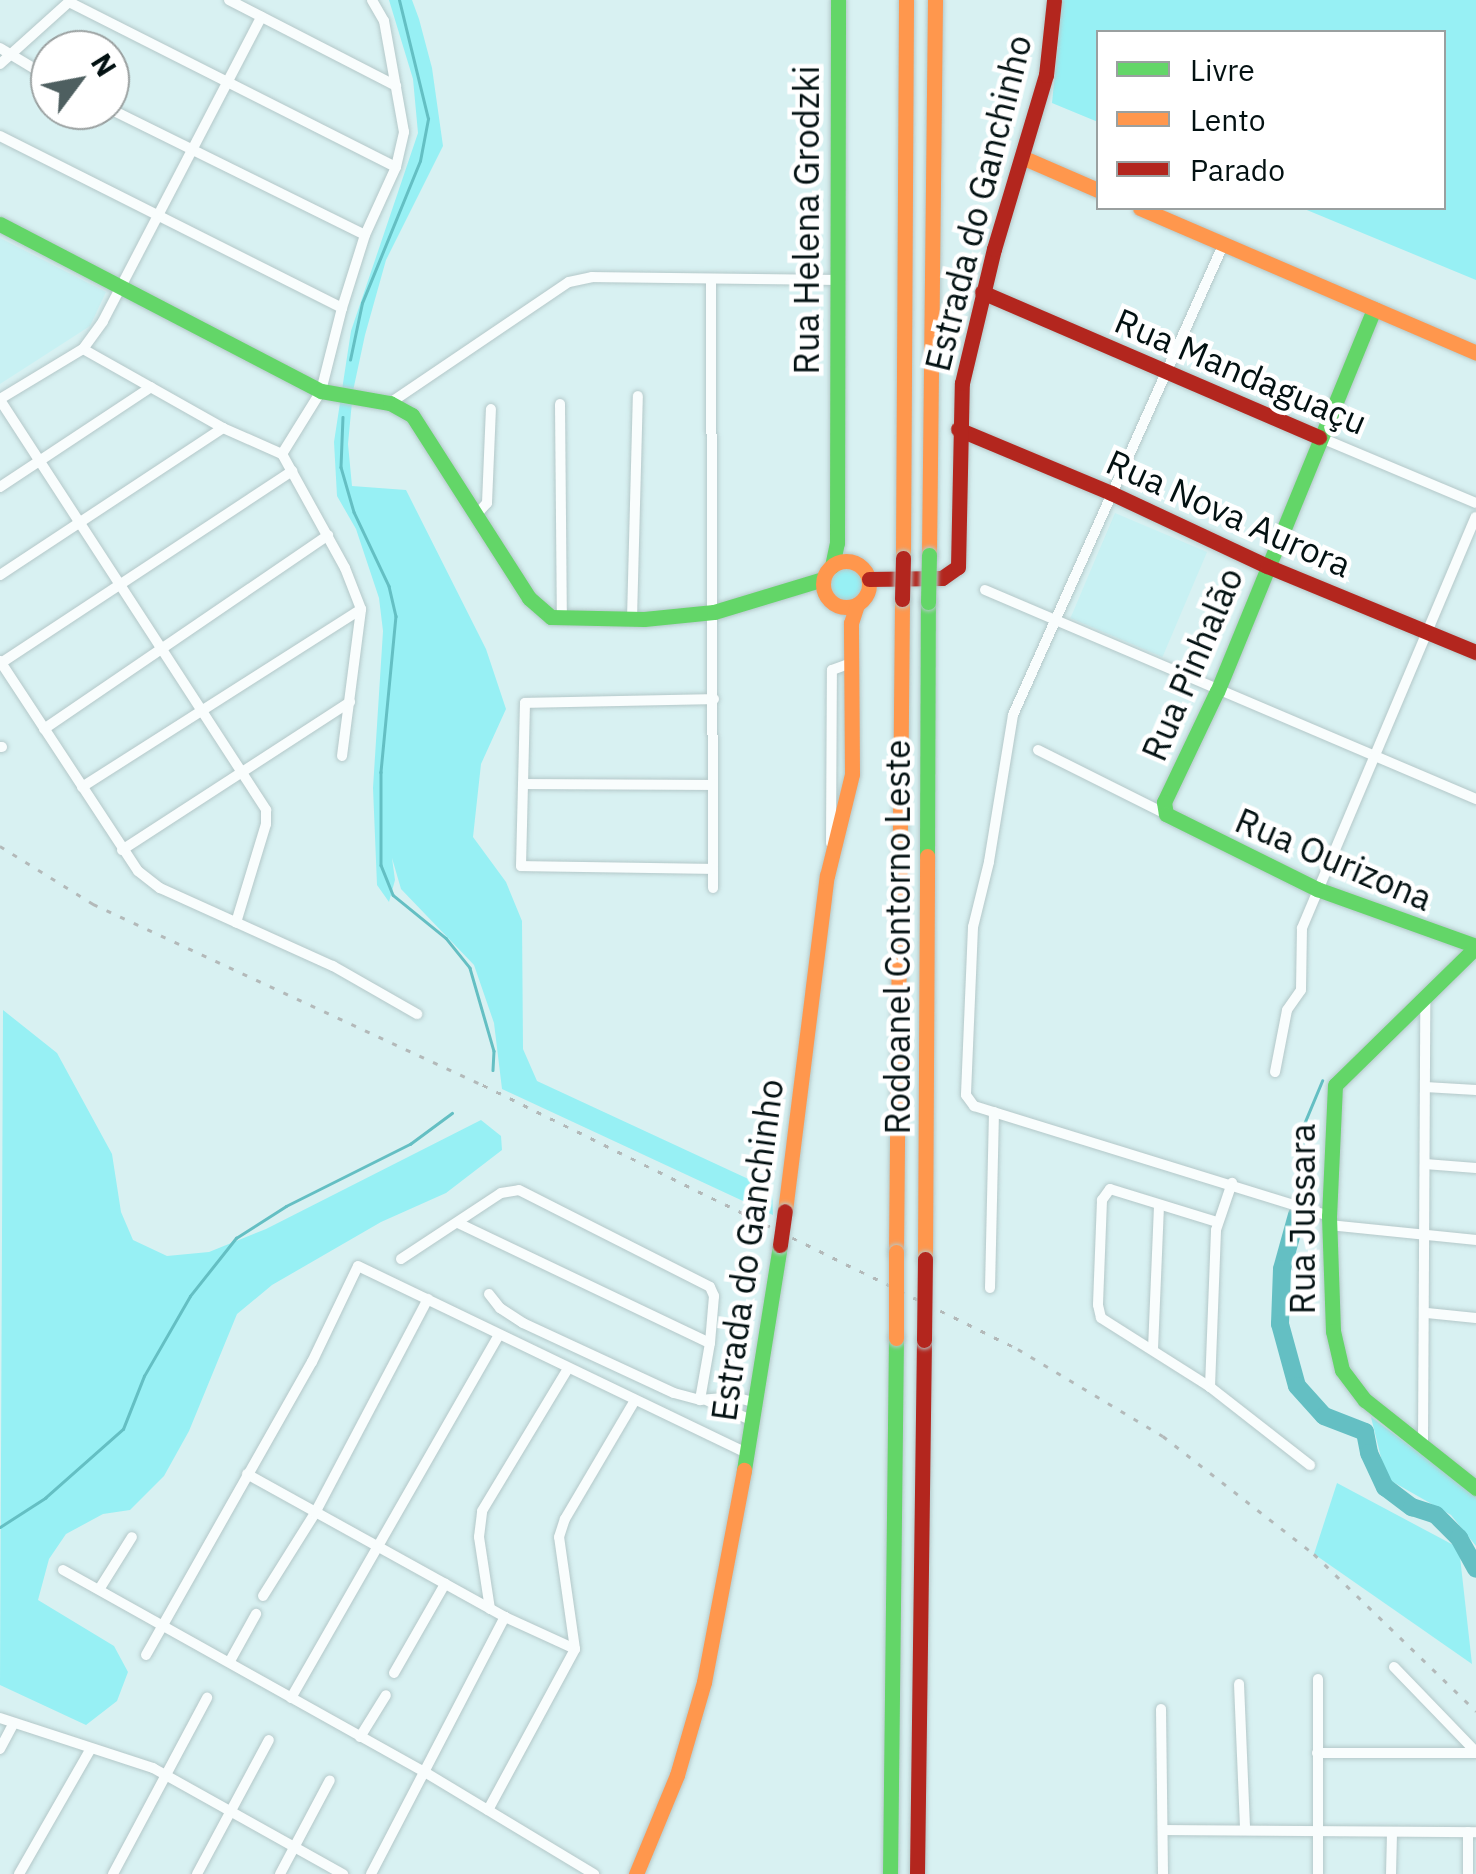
<!DOCTYPE html>
<meta charset="utf-8">
<style>
body{margin:0}
#map{position:relative;width:1476px;height:1874px;overflow:hidden;background:#d8f1f2;font-family:"IBM Plex Sans",sans-serif}
div>[style]{position:absolute}
[style*='--x']{left:calc(var(--x)*1px);top:calc(var(--y)*1px);width:calc(var(--w)*1px);rotate:calc(var(--a)*1deg)}
.built>*{inset:0;background:#c8f1f3;transform-origin:0 0}
.green>*{inset:0;background:#97f0f4}
.round{border-radius:50%}
.stream>*{height:2.5px;margin:-1.25px;padding:0 1.25px;transform-origin:1.25px;border-radius:1.25px;background:#64bfc3}
.river>*{height:18px;margin:-9px;padding:0 9px;transform-origin:9px;border-radius:9px;background:#64bfc3}
.roads{filter:drop-shadow(0 0 2px #b4c8c9) drop-shadow(0 0 2px #b4c8c9)}
.street>*{height:10px;margin:-5px;padding:0 5px;transform-origin:5px;border-radius:5px;background:#f9fdfd}
.fast>*{height:15px;margin:-7.5px;padding:0 7.5px;transform-origin:7.5px;border-radius:7.5px;background:#63d668}
.slow>*{height:15px;margin:-7.5px;padding:0 7.5px;transform-origin:7.5px;border-radius:7.5px;background:#ff974d}
.slow>.ring{margin:-7.5px;padding:0;box-sizing:content-box;background:none;border:15px solid #ff974d;border-radius:50%}
.jam>*{height:15px;margin:-7.5px;padding:0 7.5px;transform-origin:7.5px;border-radius:7.5px;background:#b3261e}
.rail>*{height:2.5px;margin-top:-1.25px;transform-origin:0;background:repeating-linear-gradient(90deg,#b3b9b9 0 5px,transparent 0 15px)}
.bridges{filter:drop-shadow(0 0 2px #b4c8c9) drop-shadow(0 0 2px #b4c8c9)}
.fast-bridge>*{height:15px;margin:-7.5px;padding:0 7.5px;transform-origin:7.5px;border-radius:7.5px;background:#63d668}
.slow-bridge>*{height:15px;margin:-7.5px;padding:0 7.5px;transform-origin:7.5px;border-radius:7.5px;background:#ff974d}
.jam-bridge>*{height:15px;margin:-7.5px;padding:0 7.5px;transform-origin:7.5px;border-radius:7.5px;background:#b3261e}
span{translate:-50% -50%;white-space:nowrap;text-align:center;line-height:1.15;-webkit-text-stroke:9px #fff;paint-order:stroke}
.street-label{font-size:35px;color:#031112}
.legend{position:absolute;left:1096px;top:30px;width:350px;height:180px;box-sizing:border-box;background:#fff;border:2px solid #9aa0a0;margin:0;padding:12px 18px;list-style:none;font-size:30px;color:#031112}
.legend li{display:flex;align-items:center;gap:20px;height:50px}
.legend b{width:50px;border:2px solid #9aa0a0}
.north{position:absolute;left:30px;top:30px;width:100px;height:100px;box-sizing:border-box;background:#fff;border:2px solid #9aa0a0;border-radius:50%;rotate:58deg;font-size:28px;font-weight:700;line-height:40px;text-align:center;color:#031112}
.north::after{content:'';display:block;margin:auto;width:35px;height:45px;background:#4e5f60;clip-path:polygon(50% 0,100% 100%,50% 72%,0 100%)}
</style>
<div id="map">
<div class="built">
<div style="clip-path:polygon(0 238px,106px 292px,90px 326px,0 384px)"></div>
<div style="left:1115px;top:513px;width:100px;height:114px;rotate:23deg"></div>
</div>
<div class="green">
<div style="clip-path:polygon(389px 0,412px 0,419px 19px,432px 68px,443px 146px,386px 260px,365px 335px,353px 391px,348px 444px,352px 486px,406px 490px,486px 649px,506px 709px,481px 764px,473px 837px,506px 882px,522px 921px,523px 1049px,537px 1081px,772px 1190px,773px 1215px,502px 1089px,494px 1023px,474px 965px,401px 889px,392px 858px,395px 880px,389px 902px,377px 885px,373px 788px,383px 631px,379px 598px,356px 529px,337px 496px,334px 442px,351px 331px,418px 133px,413px 79px)"></div>
<div style="clip-path:polygon(1062px 0,1476px 0,1476px 280px,1302px 208px,1444px 208px,1444px 32px,1098px 32px,1098px 122px,1052px 103px)"></div>
<div class="round" style="left:828px;top:566px;width:36px;height:36px"></div>
<div style="clip-path:polygon(3px 1010px,57px 1053px,112px 1154px,121px 1212px,133px 1240px,167px 1256px,209px 1252px,266px 1229px,481px 1120px,501px 1136px,502px 1150px,446px 1193px,381px 1222px,272px 1285px,237px 1314px,189px 1431px,164px 1476px,130px 1510px,103px 1514px,66px 1534px,49px 1559px,38px 1600px,114px 1646px,128px 1672px,117px 1701px,86px 1725px,0 1685px)"></div>
<div style="clip-path:polygon(1371px 1417px,1476px 1495px,1476px 1546px,1451px 1515px,1386px 1478px)"></div>
<div style="clip-path:polygon(1337px 1483px,1459px 1548px,1472px 1664px,1314px 1554px)"></div>
</div>
<div class="stream">
<div style="--x:350;--y:360;--w:58;--a:-78.1"></div>
<div style="--x:362;--y:303;--w:153;--a:-67.8"></div>
<div style="--x:420;--y:161;--w:43;--a:-79.2"></div>
<div style="--x:428;--y:119;--w:122;--a:-103.7"></div>
<div style="--x:343;--y:417;--w:50;--a:92.3"></div>
<div style="--x:341;--y:467;--w:47;--a:73.9"></div>
<div style="--x:354;--y:512;--w:82;--a:64.7"></div>
<div style="--x:389;--y:586;--w:31;--a:77"></div>
<div style="--x:396;--y:616;--w:157;--a:95.5"></div>
<div style="--x:381;--y:772;--w:93;--a:90"></div>
<div style="--x:381;--y:865;--w:32;--a:68"></div>
<div style="--x:393;--y:895;--w:68;--a:39.1"></div>
<div style="--x:446;--y:938;--w:38;--a:51"></div>
<div style="--x:470;--y:968;--w:86;--a:73.9"></div>
<div style="--x:494;--y:1051;--w:19;--a:93"></div>
<div style="--x:1301;--y:1193;--w:69;--a:-87.5"></div>
<div style="--x:1304;--y:1124;--w:47;--a:-67.3"></div>
<div style="--x:0;--y:1527;--w:54;--a:-32.8"></div>
<div style="--x:45;--y:1498;--w:104;--a:-41.5"></div>
<div style="--x:123;--y:1429;--w:57;--a:-68.4"></div>
<div style="--x:144;--y:1376;--w:92;--a:-60.1"></div>
<div style="--x:190;--y:1296;--w:74;--a:-51.6"></div>
<div style="--x:236;--y:1238;--w:59;--a:-32.6"></div>
<div style="--x:286;--y:1206;--w:139;--a:-26.6"></div>
<div style="--x:410;--y:1144;--w:52;--a:-36.4"></div>
</div>
<div class="river">
<div style="--x:1297;--y:1215;--w:56;--a:105.5"></div>
<div style="--x:1282;--y:1269;--w:55;--a:92.1"></div>
<div style="--x:1280;--y:1324;--w:64;--a:74.7"></div>
<div style="--x:1297;--y:1386;--w:40;--a:48"></div>
<div style="--x:1324;--y:1416;--w:44;--a:21.3"></div>
<div style="--x:1365;--y:1432;--w:21;--a:79"></div>
<div style="--x:1369;--y:1453;--w:38;--a:65"></div>
<div style="--x:1385;--y:1487;--w:34;--a:37"></div>
<div style="--x:1412;--y:1507;--w:25;--a:18"></div>
<div style="--x:1436;--y:1515;--w:33;--a:45"></div>
<div style="--x:1459;--y:1538;--w:35;--a:61"></div>
</div>
<div class="roads">
<div class="street">
<div style="--x:229;--y:0;--w:188;--a:27.2"></div>
<div style="--x:69;--y:2;--w:366;--a:26.8"></div>
<div style="--x:0;--y:48;--w:58;--a:31"></div>
<div style="--x:0;--y:64;--w:96;--a:-42"></div>
<div style="--x:110;--y:109;--w:284;--a:26.3"></div>
<div style="--x:0;--y:136;--w:383;--a:26.7"></div>
<div style="--x:1224;--y:243;--w:517;--a:114.09"></div>
<div style="--x:1013;--y:715;--w:149;--a:99.3"></div>
<div style="--x:989;--y:862;--w:67;--a:103.8"></div>
<div style="--x:973;--y:927;--w:168;--a:92.4"></div>
<div style="--x:966;--y:1095;--w:14;--a:54"></div>
<div style="--x:974;--y:1106;--w:372;--a:17.2"></div>
<div style="--x:711;--y:279;--w:609;--a:89.81"></div>
<div style="--x:83;--y:349;--w:161;--a:29.4"></div>
<div style="--x:223;--y:428;--w:64;--a:23.8"></div>
<div style="--x:0;--y:399;--w:97;--a:-31.1"></div>
<div style="--x:83;--y:349;--w:34;--a:-54"></div>
<div style="--x:103;--y:321;--w:343;--a:-62.5"></div>
<div style="--x:0;--y:400;--w:489;--a:57"></div>
<div style="--x:266;--y:810;--w:14;--a:90"></div>
<div style="--x:266;--y:824;--w:103;--a:106.9"></div>
<div style="--x:390;--y:403;--w:216;--a:-34.1"></div>
<div style="--x:569;--y:282;--w:24;--a:-12"></div>
<div style="--x:592;--y:277;--w:243;--a:0.7"></div>
<div style="--x:560;--y:404;--w:214;--a:89.5"></div>
<div style="--x:1319;--y:437;--w:170;--a:22.8"></div>
<div style="--x:0;--y:487;--w:181;--a:-33.5"></div>
<div style="--x:477;--y:514;--w:15;--a:-48"></div>
<div style="--x:487;--y:503;--w:94;--a:-87.6"></div>
<div style="--x:0;--y:575;--w:267;--a:-33.4"></div>
<div style="--x:985;--y:590;--w:534;--a:23.06"></div>
<div style="--x:632;--y:619;--w:223;--a:-88.5"></div>
<div style="--x:0;--y:661;--w:251;--a:56.7"></div>
<div style="--x:138;--y:871;--w:28;--a:38"></div>
<div style="--x:160;--y:888;--w:190;--a:24.3"></div>
<div style="--x:333;--y:966;--w:97;--a:29.7"></div>
<div style="--x:1;--y:663;--w:349;--a:-33.4"></div>
<div style="--x:44;--y:729;--w:344;--a:-34.3"></div>
<div style="--x:0;--y:747;--w:2;--a:0"></div>
<div style="--x:1038;--y:750;--w:143;--a:26.6"></div>
<div style="--x:342;--y:756;--w:148;--a:-82.6"></div>
<div style="--x:361;--y:609;--w:44;--a:-111.3"></div>
<div style="--x:345;--y:568;--w:130;--a:-118.9"></div>
<div style="--x:282;--y:454;--w:74;--a:-58.2"></div>
<div style="--x:321;--y:391;--w:86;--a:-75.8"></div>
<div style="--x:342;--y:308;--w:77;--a:-72.5"></div>
<div style="--x:365;--y:235;--w:75;--a:-65.5"></div>
<div style="--x:396;--y:167;--w:36;--a:-77"></div>
<div style="--x:404;--y:132;--w:113;--a:-100.2"></div>
<div style="--x:384;--y:21;--w:24;--a:-120"></div>
<div style="--x:523;--y:784;--w:190;--a:0.3"></div>
<div style="--x:82;--y:787;--w:331;--a:-32.5"></div>
<div style="--x:831;--y:843;--w:173;--a:-89.7"></div>
<div style="--x:832;--y:670;--w:20;--a:-20"></div>
<div style="--x:122;--y:850;--w:272;--a:-33"></div>
<div style="--x:713;--y:869;--w:192;--a:-179.1"></div>
<div style="--x:521;--y:866;--w:163;--a:-88.6"></div>
<div style="--x:525;--y:703;--w:189;--a:-1.2"></div>
<div style="--x:1275;--y:1072;--w:63;--a:-79"></div>
<div style="--x:1287;--y:1010;--w:24;--a:-55"></div>
<div style="--x:1301;--y:990;--w:62;--a:-89.1"></div>
<div style="--x:1302;--y:928;--w:446;--a:-67.1"></div>
<div style="--x:1425;--y:1087;--w:51;--a:3.4"></div>
<div style="--x:1425;--y:1164;--w:51;--a:4.5"></div>
<div style="--x:1217;--y:1222;--w:112;--a:-162.9"></div>
<div style="--x:1110;--y:1189;--w:14;--a:126"></div>
<div style="--x:1102;--y:1200;--w:105;--a:92.2"></div>
<div style="--x:1098;--y:1305;--w:13;--a:77"></div>
<div style="--x:1101;--y:1318;--w:129;--a:32.3"></div>
<div style="--x:1210;--y:1387;--w:127;--a:38"></div>
<div style="--x:458;--y:1223;--w:279;--a:25.5"></div>
<div style="--x:1329;--y:1225;--w:148;--a:5.8"></div>
<div style="--x:401;--y:1259;--w:120;--a:-33.4"></div>
<div style="--x:501;--y:1193;--w:18;--a:-9"></div>
<div style="--x:519;--y:1190;--w:214;--a:26.9"></div>
<div style="--x:710;--y:1287;--w:10;--a:66"></div>
<div style="--x:714;--y:1296;--w:47;--a:94.9"></div>
<div style="--x:710;--y:1343;--w:58;--a:100"></div>
<div style="--x:990;--y:1288;--w:176;--a:-88.7"></div>
<div style="--x:489;--y:1294;--w:18;--a:52"></div>
<div style="--x:500;--y:1308;--w:27;--a:33"></div>
<div style="--x:523;--y:1323;--w:166;--a:24.9"></div>
<div style="--x:674;--y:1393;--w:27;--a:15"></div>
<div style="--x:700;--y:1400;--w:35;--a:-5"></div>
<div style="--x:735;--y:1397;--w:22;--a:16"></div>
<div style="--x:1427;--y:1313;--w:49;--a:5.8"></div>
<div style="--x:1153;--y:1349;--w:144;--a:-87.6"></div>
<div style="--x:1210;--y:1387;--w:157;--a:-87.8"></div>
<div style="--x:1216;--y:1230;--w:50;--a:-71.2"></div>
<div style="--x:708;--y:1401;--w:49;--a:24"></div>
<div style="--x:1423;--y:1445;--w:449;--a:-89.7"></div>
<div style="--x:247;--y:1474;--w:295;--a:29"></div>
<div style="--x:505;--y:1617;--w:77;--a:24.6"></div>
<div style="--x:63;--y:1570;--w:412;--a:29.2"></div>
<div style="--x:423;--y:1771;--w:200;--a:31.1"></div>
<div style="--x:100;--y:1588;--w:60;--a:-57.9"></div>
<div style="--x:263;--y:1596;--w:98;--a:-57.9"></div>
<div style="--x:315;--y:1513;--w:242;--a:-62.2"></div>
<div style="--x:490;--y:1609;--w:73;--a:-98.7"></div>
<div style="--x:479;--y:1537;--w:26;--a:-83"></div>
<div style="--x:482;--y:1511;--w:165;--a:-58.9"></div>
<div style="--x:146;--y:1655;--w:337;--a:-60.5"></div>
<div style="--x:312;--y:1362;--w:106;--a:-64.4"></div>
<div style="--x:358;--y:1266;--w:433;--a:25.7"></div>
<div style="--x:230;--y:1661;--w:54;--a:-61"></div>
<div style="--x:1394;--y:1667;--w:118;--a:46"></div>
<div style="--x:394;--y:1673;--w:103;--a:-60.2"></div>
<div style="--x:1239;--y:1684;--w:146;--a:87.6"></div>
<div style="--x:291;--y:1698;--w:416;--a:-60.2"></div>
<div style="--x:1161;--y:1709;--w:165;--a:89.3"></div>
<div style="--x:0;--y:1718;--w:161;--a:18.1"></div>
<div style="--x:153;--y:1768;--w:218;--a:29.2"></div>
<div style="--x:360;--y:1737;--w:49;--a:-58.2"></div>
<div style="--x:0;--y:1749;--w:27;--a:-62"></div>
<div style="--x:1317;--y:1753;--w:159;--a:0"></div>
<div style="--x:488;--y:1810;--w:183;--a:-61.6"></div>
<div style="--x:575;--y:1649;--w:113;--a:-98.1"></div>
<div style="--x:559;--y:1537;--w:19;--a:-72"></div>
<div style="--x:565;--y:1519;--w:136;--a:-59.5"></div>
<div style="--x:1165;--y:1830;--w:311;--a:0.4"></div>
<div style="--x:19;--y:1874;--w:143;--a:-60.2"></div>
<div style="--x:113;--y:1874;--w:200;--a:-61.9"></div>
<div style="--x:197;--y:1874;--w:152;--a:-61.8"></div>
<div style="--x:280;--y:1874;--w:106;--a:-62"></div>
<div style="--x:371;--y:1874;--w:290;--a:-62.5"></div>
<div style="--x:1318;--y:1874;--w:195;--a:-90"></div>
<div style="--x:1391;--y:1874;--w:41;--a:-88.6"></div>
<div style="--x:1468;--y:1874;--w:42;--a:-90"></div>
</div>
<div class="fast">
<div style="--x:0;--y:224;--w:362;--a:27.5"></div>
<div style="--x:321;--y:391;--w:70;--a:9.9"></div>
<div style="--x:390;--y:403;--w:25;--a:29"></div>
<div style="--x:412;--y:415;--w:217;--a:57.4"></div>
<div style="--x:529;--y:598;--w:29;--a:41"></div>
<div style="--x:551;--y:617;--w:93;--a:1.2"></div>
<div style="--x:644;--y:619;--w:70;--a:-5.7"></div>
<div style="--x:714;--y:612;--w:114;--a:-16.8"></div>
<div style="--x:1374;--y:309;--w:413;--a:112.3"></div>
<div style="--x:1217;--y:691;--w:123;--a:115.5"></div>
<div style="--x:1164;--y:802;--w:12;--a:81"></div>
<div style="--x:1166;--y:814;--w:169;--a:26.4"></div>
<div style="--x:1317;--y:889;--w:169;--a:19.7"></div>
<div style="--x:832;--y:566;--w:24;--a:-78"></div>
<div style="--x:837;--y:543;--w:543;--a:-89.89"></div>
<div style="--x:927;--y:856;--w:254;--a:-89.8"></div>
<div style="--x:1476;--y:947;--w:197;--a:135.6"></div>
<div style="--x:1335;--y:1085;--w:131;--a:92.6"></div>
<div style="--x:1329;--y:1216;--w:115;--a:88"></div>
<div style="--x:1333;--y:1331;--w:40;--a:77"></div>
<div style="--x:1342;--y:1370;--w:38;--a:53"></div>
<div style="--x:1365;--y:1400;--w:142;--a:38.4"></div>
<div style="--x:744;--y:1470;--w:228;--a:-80.9"></div>
<div style="--x:890;--y:1874;--w:536;--a:-89.36"></div>
</div>
<div class="slow">
<div style="--x:1022;--y:157;--w:83;--a:23.5"></div>
<div style="--x:1140;--y:208;--w:366;--a:23.3"></div>
<div style="--x:929;--y:555;--w:555;--a:-89.38"></div>
<div style="--x:903;--y:558;--w:558;--a:-89.69"></div>
<div class="ring" style="left:823px;top:561px;width:31px;height:31px"></div>
<div style="--x:785;--y:1211;--w:338;--a:-82.9"></div>
<div style="--x:827;--y:876;--w:105;--a:-76.2"></div>
<div style="--x:852;--y:774;--w:151;--a:-90.4"></div>
<div style="--x:851;--y:623;--w:19;--a:-72"></div>
<div style="--x:896;--y:1252;--w:653;--a:-89.47"></div>
<div style="--x:925;--y:1259;--w:403;--a:-89.7"></div>
<div style="--x:636;--y:1874;--w:107;--a:-67.5"></div>
<div style="--x:677;--y:1775;--w:97;--a:-73.8"></div>
<div style="--x:704;--y:1682;--w:216;--a:-79.3"></div>
</div>
<div class="jam">
<div style="--x:982;--y:292;--w:367;--a:23.3"></div>
<div style="--x:958;--y:429;--w:166;--a:22.7"></div>
<div style="--x:1111;--y:493;--w:172;--a:25.1"></div>
<div style="--x:1267;--y:566;--w:226;--a:22.4"></div>
<div style="--x:869;--y:579;--w:73;--a:-0.8"></div>
<div style="--x:942;--y:578;--w:19;--a:-35"></div>
<div style="--x:958;--y:567;--w:184;--a:-88.8"></div>
<div style="--x:962;--y:383;--w:138;--a:-76.6"></div>
<div style="--x:994;--y:249;--w:182;--a:-73.4"></div>
<div style="--x:1046;--y:75;--w:75;--a:-83.9"></div>
<div style="--x:917;--y:1874;--w:534;--a:-89.25"></div>
</div>
</div>
<div class="rail">
<div style="--x:0;--y:846;--w:110;--a:31.9"></div>
<div style="--x:93;--y:904;--w:430;--a:24.9"></div>
<div style="--x:483;--y:1085;--w:597;--a:26.26"></div>
<div style="--x:1018;--y:1349;--w:169;--a:31"></div>
<div style="--x:1163;--y:1436;--w:192;--a:38"></div>
<div style="--x:1314;--y:1554;--w:226;--a:44.1"></div>
</div>
<div class="bridges">
<div class="fast-bridge">
<div style="--x:928;--y:602;--w:47;--a:-88.8"></div>
</div>
<div class="slow-bridge">
<div style="--x:896;--y:1252;--w:86;--a:90"></div>
</div>
<div class="jam-bridge">
<div style="--x:902;--y:599;--w:41;--a:-88.6"></div>
<div style="--x:780;--y:1245;--w:34;--a:-82"></div>
<div style="--x:924;--y:1340;--w:81;--a:-89.3"></div>
</div>
</div>
<div class="street-label">
<span style="left:978px;top:203px;rotate:-76deg">Estrada do Ganchinho</span>
<span style="left:806px;top:220px;rotate:-90deg">Rua Helena Grodzki</span>
<span style="left:1241px;top:371px;rotate:23deg">Rua Mandaguaçu</span>
<span style="left:1229px;top:513px;rotate:24deg">Rua Nova Aurora</span>
<span style="left:1192px;top:664px;rotate:-67deg">Rua Pinhalão</span>
<span style="left:1334px;top:859px;rotate:23deg">Rua Ourizona</span>
<span style="left:897px;top:937px;rotate:-90deg">Rodoanel Contorno Leste</span>
<span style="left:1302px;top:1219px;rotate:-90deg">Rua Jussara</span>
<span style="left:747px;top:1250px;rotate:-82deg">Estrada do Ganchinho</span>
</div>
<ul class="legend">
<li><b style="height:12px;background:#63d668"></b>Livre</li>
<li><b style="height:12px;background:#ff974d"></b>Lento</li>
<li><b style="height:12px;background:#b3261e"></b>Parado</li>
</ul>
<div class="north">N</div>
</div>
